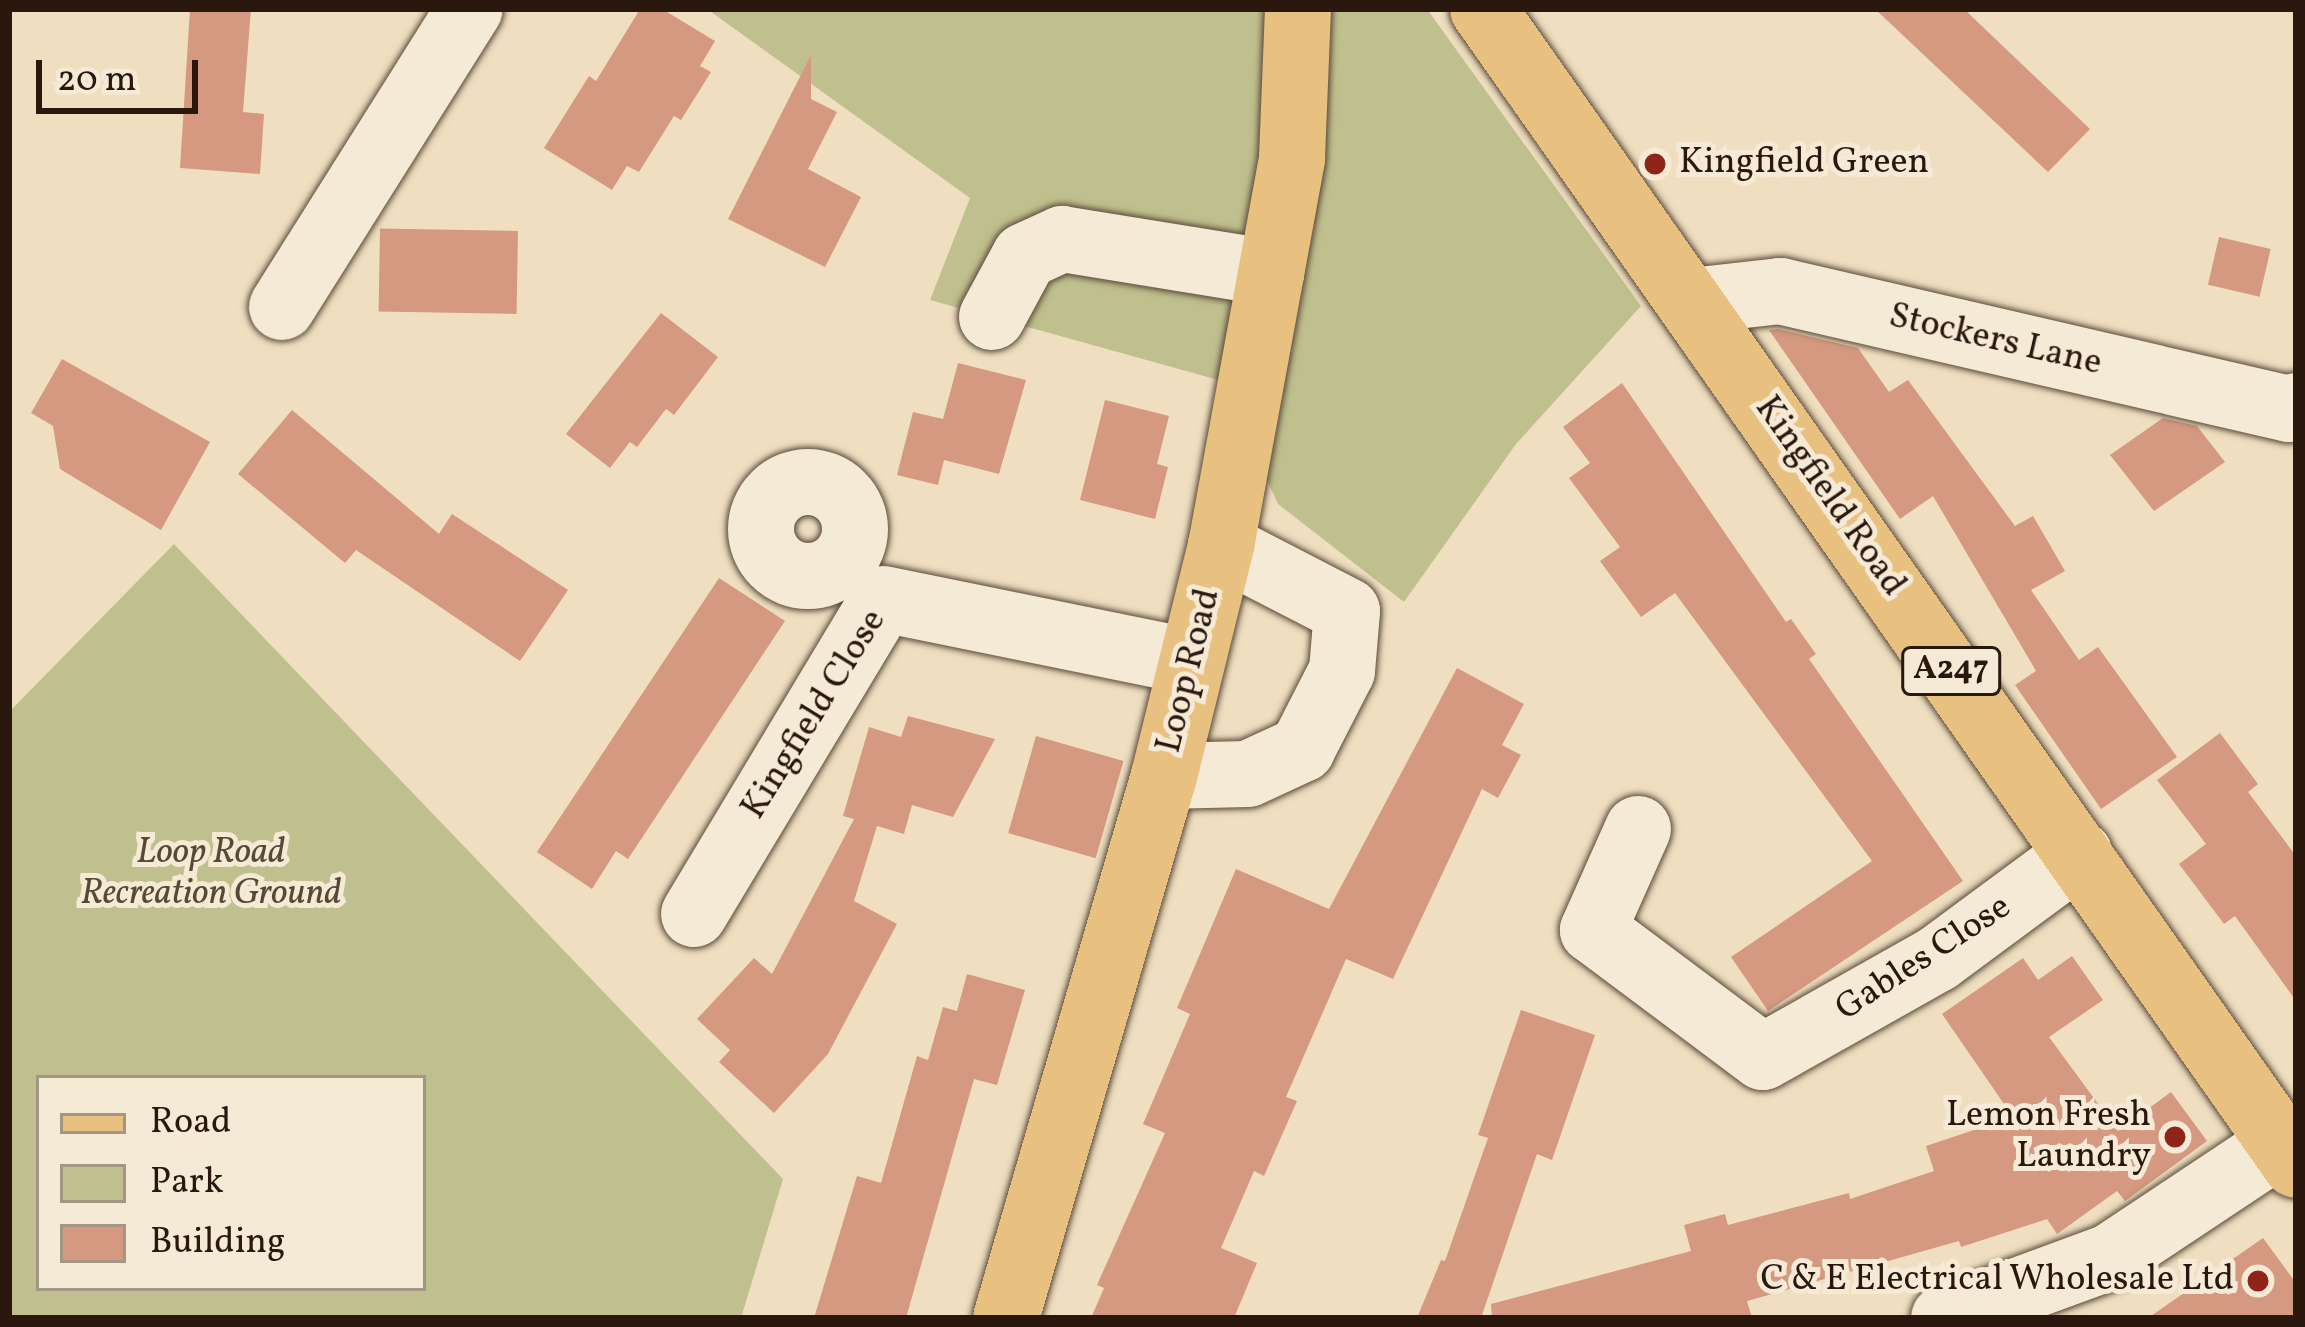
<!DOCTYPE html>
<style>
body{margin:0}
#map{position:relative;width:2305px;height:1327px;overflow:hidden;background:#efdfc0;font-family:Vollkorn,serif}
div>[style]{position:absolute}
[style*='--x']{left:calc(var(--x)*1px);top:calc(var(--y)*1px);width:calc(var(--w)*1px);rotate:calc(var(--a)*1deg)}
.green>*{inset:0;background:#c0c08e}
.building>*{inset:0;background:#d49980;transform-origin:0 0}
.roads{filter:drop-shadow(0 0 3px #5b4a3a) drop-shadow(0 0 3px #5b4a3a)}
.minor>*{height:66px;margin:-33px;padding:0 33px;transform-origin:33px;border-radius:33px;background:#f5ead6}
.minor>.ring{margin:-33px;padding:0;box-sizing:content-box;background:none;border:66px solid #f5ead6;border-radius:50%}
.major>*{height:66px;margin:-33px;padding:0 33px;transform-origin:33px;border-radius:33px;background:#e8c080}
.dots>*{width:33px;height:33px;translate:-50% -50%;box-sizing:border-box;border:6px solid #f5ead6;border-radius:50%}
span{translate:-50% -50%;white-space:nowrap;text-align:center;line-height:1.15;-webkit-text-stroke:10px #f5ead6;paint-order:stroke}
.shield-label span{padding:3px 9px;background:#f5ead6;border:3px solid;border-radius:9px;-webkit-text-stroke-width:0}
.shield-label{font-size:33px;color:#2a180e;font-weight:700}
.poi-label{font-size:36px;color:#2a180e}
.left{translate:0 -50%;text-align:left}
.right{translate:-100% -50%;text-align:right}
.street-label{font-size:36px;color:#2a180e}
.park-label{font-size:36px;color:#574a34;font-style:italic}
.frame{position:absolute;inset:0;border:12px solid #2a180e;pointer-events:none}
.legend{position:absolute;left:36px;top:1075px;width:390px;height:216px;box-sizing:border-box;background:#f5ead6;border:3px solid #a49686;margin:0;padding:15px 21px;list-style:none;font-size:36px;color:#2a180e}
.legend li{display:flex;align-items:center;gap:24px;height:60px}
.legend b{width:60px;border:3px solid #a49686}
.scale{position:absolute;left:36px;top:60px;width:162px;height:54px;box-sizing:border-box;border:6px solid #2a180e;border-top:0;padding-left:15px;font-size:36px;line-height:42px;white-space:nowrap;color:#2a180e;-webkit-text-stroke:9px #f5ead6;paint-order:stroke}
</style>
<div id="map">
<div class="green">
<div style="clip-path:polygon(707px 9px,1427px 9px,1641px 306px,1516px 444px,1404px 602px,1278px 504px,1222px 381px,930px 300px,970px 198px)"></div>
<div style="clip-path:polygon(evenodd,174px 544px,783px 1179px,741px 1318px,9px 1318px,9px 712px,174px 544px,39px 1078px,423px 1078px,423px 1288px,39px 1288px,39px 1078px)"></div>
</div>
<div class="building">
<div style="clip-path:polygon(190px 9px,251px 9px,243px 112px,264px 114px,260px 174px,180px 168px)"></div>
<div style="clip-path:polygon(640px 9px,662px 9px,715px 41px,700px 66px,711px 72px,681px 120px,674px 116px,639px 172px,627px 166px,612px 190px,544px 148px,589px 76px,596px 81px)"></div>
<div style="clip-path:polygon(1875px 9px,1964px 9px,2090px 129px,2048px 172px)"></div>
<div style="clip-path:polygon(811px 55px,811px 99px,837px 112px,808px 169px,861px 197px,825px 267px,728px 219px)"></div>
<div style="left:518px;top:231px;width:83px;height:138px;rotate:91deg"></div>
<div style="left:2219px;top:237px;width:53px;height:49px;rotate:13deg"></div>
<div style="clip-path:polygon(661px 313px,718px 357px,674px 415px,666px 409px,637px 447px,630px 442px,610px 468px,566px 434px)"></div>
<div style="clip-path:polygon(1778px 329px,1858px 348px,1889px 392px,1908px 380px,2015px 526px,2033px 516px,2065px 571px,2031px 590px,2079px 660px,2098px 647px,2177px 757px,2101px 809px,2015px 685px,2036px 671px,1933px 496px,1900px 519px,1769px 330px)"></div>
<div style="clip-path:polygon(62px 359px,210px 442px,161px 530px,60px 469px,53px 426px,31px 413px)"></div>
<div style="clip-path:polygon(958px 363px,1026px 380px,999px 474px,944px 460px,938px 485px,897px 475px,913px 412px,943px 419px)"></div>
<div style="clip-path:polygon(1622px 383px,1786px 622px,1791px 619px,1816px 654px,1809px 659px,1963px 881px,1768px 1011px,1731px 957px,1872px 861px,1675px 593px,1641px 617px,1600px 561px,1620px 547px,1569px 478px,1590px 463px,1563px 427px)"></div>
<div style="clip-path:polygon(1105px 400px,1169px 416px,1157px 464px,1168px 467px,1155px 519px,1080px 500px)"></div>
<div style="clip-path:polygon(292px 410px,439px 534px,452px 514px,568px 590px,520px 661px,356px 550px,345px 563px,238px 474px)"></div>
<div style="clip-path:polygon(2163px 418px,2197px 426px,2225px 462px,2154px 511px,2110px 455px)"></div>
<div style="clip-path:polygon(719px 578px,785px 621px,628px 859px,616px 851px,592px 889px,537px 852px)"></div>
<div style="clip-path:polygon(1457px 668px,1524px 704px,1502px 745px,1521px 755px,1498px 798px,1482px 789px,1393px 979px,1346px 959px,1286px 1097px,1297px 1101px,1264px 1176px,1254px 1171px,1221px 1248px,1257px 1263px,1234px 1318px,1091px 1318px,1104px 1288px,1097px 1285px,1165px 1133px,1143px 1124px,1190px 1014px,1177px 1008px,1236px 869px,1329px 909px)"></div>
<div style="clip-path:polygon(908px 716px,995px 739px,953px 817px,912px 805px,904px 834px,877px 826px,854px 901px,897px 924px,828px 1054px,774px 1113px,719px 1062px,730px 1050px,697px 1019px,754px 958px,772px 974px,854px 819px,843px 816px,869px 727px,901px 737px)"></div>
<div style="clip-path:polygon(2220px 733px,2258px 784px,2248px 792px,2296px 856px,2296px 1001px,2235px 916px,2224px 924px,2179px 864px,2206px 844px,2157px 780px)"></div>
<div style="left:1036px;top:736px;width:91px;height:101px;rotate:16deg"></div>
<div style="clip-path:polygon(2072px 956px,2103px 1000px,2049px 1037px,2118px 1131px,2171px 1092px,2207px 1141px,2125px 1201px,2117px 1191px,2057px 1234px,2047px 1219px,1961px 1247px,1959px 1241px,1747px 1301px,1752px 1318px,1492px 1318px,1491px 1304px,1691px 1251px,1684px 1225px,1725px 1214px,1728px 1225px,1849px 1193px,1850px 1199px,1934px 1171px,1926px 1146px,2013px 1117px,1942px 1014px,2023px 958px,2038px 980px)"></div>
<div style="clip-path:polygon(967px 974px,1025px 990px,997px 1085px,974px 1079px,906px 1318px,814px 1318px,857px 1176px,881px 1183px,917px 1056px,928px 1060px,943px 1007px,957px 1011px)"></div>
<div style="clip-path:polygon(1521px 1010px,1595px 1035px,1552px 1160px,1537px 1154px,1481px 1318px,1417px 1318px,1441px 1260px,1445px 1261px,1488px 1138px,1478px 1135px)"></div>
<div style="clip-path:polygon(2263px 1238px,2296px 1283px,2296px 1318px,2148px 1318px)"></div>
</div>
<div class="roads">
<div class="minor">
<div style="--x:1691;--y:301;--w:90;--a:-6.4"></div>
<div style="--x:1780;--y:291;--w:522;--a:13.05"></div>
<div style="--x:2289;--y:409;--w:8;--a:-23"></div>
<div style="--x:282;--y:307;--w:352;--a:-57.8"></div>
<div style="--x:992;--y:317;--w:69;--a:-61.6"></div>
<div style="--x:1025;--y:256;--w:41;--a:-24.7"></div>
<div style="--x:1062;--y:239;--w:212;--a:9.2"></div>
<div class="ring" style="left:761px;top:482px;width:28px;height:28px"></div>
<div style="--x:1164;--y:776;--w:84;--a:-1.4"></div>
<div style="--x:1248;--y:774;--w:60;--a:-24.8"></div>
<div style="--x:1302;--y:749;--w:88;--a:-62.9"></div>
<div style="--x:1342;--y:671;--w:60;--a:-85.2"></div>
<div style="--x:1347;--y:611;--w:142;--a:-152.7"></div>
<div style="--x:1638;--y:829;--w:111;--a:114"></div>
<div style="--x:1593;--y:930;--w:212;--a:36.8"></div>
<div style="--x:1763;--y:1057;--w:200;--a:-29.4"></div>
<div style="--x:1937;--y:959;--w:177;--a:-36.5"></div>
<div style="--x:694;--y:914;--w:367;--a:-59"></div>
<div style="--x:883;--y:599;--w:315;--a:11.5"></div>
<div style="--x:1944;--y:1318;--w:177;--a:-20.2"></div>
<div style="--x:2110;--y:1257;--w:204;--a:-33.6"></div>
</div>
<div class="major">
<div style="--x:1483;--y:9;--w:1413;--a:54.88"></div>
<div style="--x:1006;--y:1318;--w:565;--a:-73.75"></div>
<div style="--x:1164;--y:776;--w:237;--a:-76.1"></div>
<div style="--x:1221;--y:546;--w:394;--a:-79.6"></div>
<div style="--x:1292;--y:158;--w:149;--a:-87.7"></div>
</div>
</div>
<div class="dots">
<div style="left:1655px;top:164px;background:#8f2418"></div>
<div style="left:2175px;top:1137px;background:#8f2418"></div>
<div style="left:2258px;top:1281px;background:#8f2418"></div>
</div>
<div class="shield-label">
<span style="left:1951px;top:671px">A247</span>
</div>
<div class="poi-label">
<span class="left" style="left:1679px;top:164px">Kingfield Green</span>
<span class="right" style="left:2151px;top:1137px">Lemon Fresh<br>Laundry</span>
<span class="right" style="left:2234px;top:1281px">C &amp; E Electrical Wholesale Ltd</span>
</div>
<div class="street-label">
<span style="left:1995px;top:341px;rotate:13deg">Stockers Lane</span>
<span style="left:1829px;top:497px;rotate:55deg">Kingfield Road</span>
<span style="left:1190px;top:671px;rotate:-76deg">Loop Road</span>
<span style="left:815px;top:715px;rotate:-58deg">Kingfield Close</span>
<span style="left:1924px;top:959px;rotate:-33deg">Gables Close</span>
</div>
<div class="park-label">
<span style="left:211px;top:874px">Loop Road<br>Recreation Ground</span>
</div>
<div class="frame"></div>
<ul class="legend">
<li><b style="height:15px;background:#e8c080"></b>Road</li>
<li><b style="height:33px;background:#c0c08e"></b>Park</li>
<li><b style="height:33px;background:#d49980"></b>Building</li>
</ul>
<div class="scale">20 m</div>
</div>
